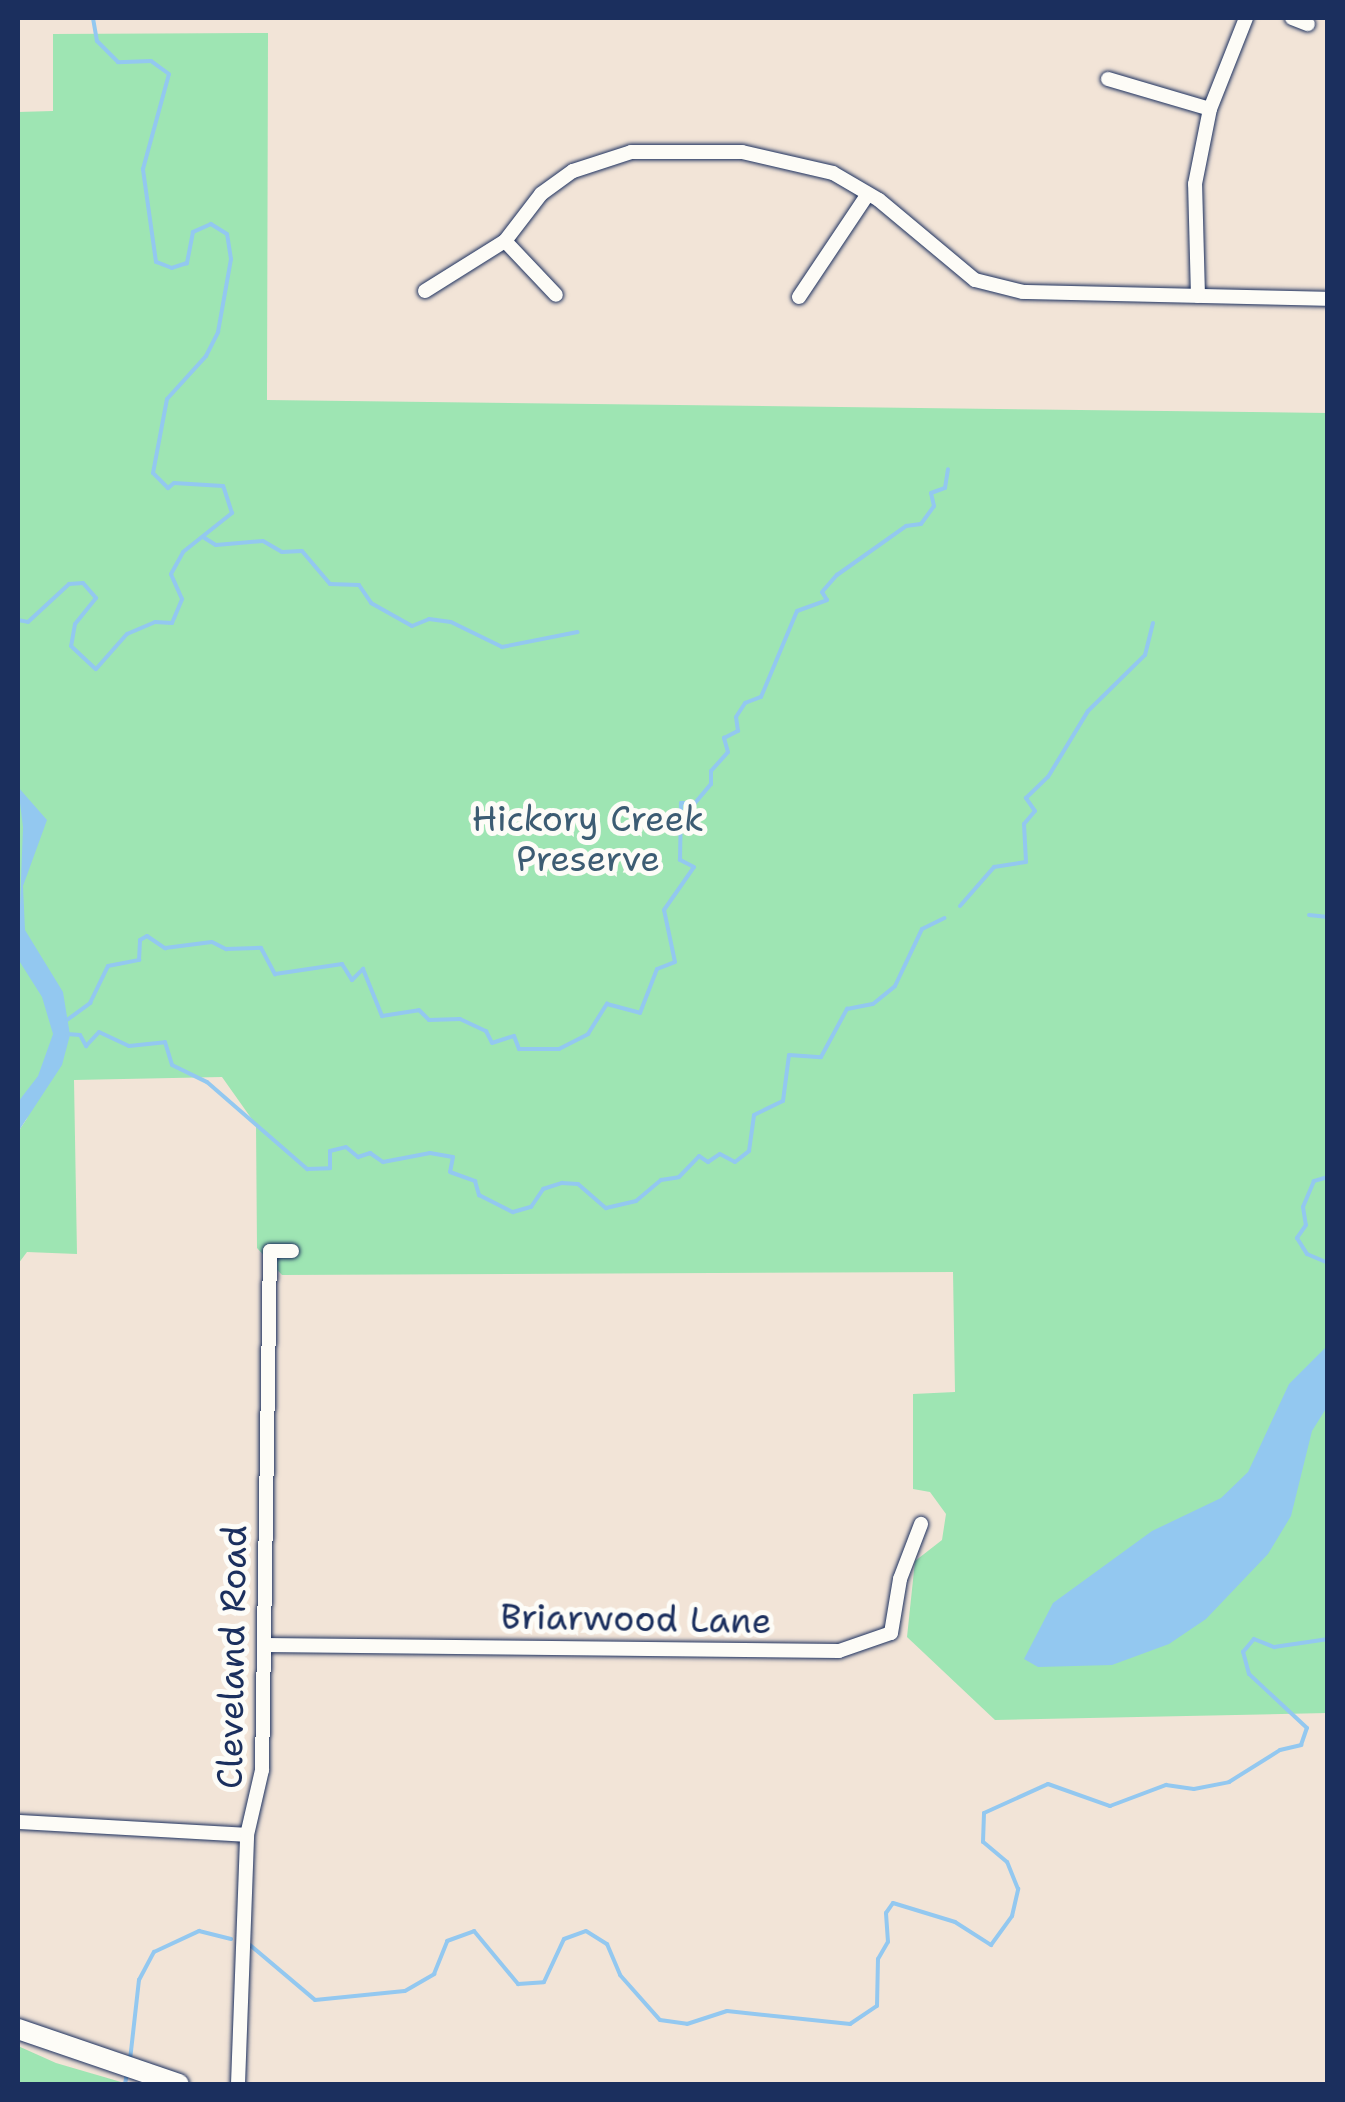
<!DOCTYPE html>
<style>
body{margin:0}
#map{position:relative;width:1345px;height:2102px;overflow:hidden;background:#f2e4d7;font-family:"Shantell Sans",sans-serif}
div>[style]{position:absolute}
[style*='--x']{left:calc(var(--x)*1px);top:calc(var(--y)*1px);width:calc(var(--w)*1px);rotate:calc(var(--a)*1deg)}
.green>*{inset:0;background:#9ee5b3}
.water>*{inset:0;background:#93c8f0}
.stream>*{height:4px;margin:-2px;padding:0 2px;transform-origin:2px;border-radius:2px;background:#93c8f0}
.roads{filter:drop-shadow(0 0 2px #1b2f5e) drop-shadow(0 0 2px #1b2f5e)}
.minor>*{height:14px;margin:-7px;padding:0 7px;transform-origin:7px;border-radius:7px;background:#fdfcf7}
.secondary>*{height:20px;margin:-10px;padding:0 10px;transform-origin:10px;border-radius:10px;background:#fdfcf7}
span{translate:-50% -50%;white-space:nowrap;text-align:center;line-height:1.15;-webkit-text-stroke:10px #fdfcf7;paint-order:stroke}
.park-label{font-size:35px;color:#3c5c73}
.street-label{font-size:35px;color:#1b2f5e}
.frame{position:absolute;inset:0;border:20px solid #1b2f5e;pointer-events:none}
</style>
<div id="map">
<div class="green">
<div style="clip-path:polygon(268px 33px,267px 400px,1327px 413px,1327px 1713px,995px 1720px,907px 1637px,915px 1561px,942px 1540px,946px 1514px,930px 1492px,913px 1489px,913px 1394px,955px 1392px,953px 1272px,282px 1275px,257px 1248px,256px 1125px,222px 1077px,74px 1080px,77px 1254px,27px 1252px,18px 1264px,18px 1132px,28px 1117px,18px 1126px,18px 112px,53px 111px,53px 34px)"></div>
<div style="clip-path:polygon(18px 2046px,56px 2063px,128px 2084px,18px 2084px)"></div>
</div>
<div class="water">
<div style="clip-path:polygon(18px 787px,47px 820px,23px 886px,25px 930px,63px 992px,70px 1035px,62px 1065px,18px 1132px,18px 1102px,38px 1076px,53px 1034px,42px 997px,18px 959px,23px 827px)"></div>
<div style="clip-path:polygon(1327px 1346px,1327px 1407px,1312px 1431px,1291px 1516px,1268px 1554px,1206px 1619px,1169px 1644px,1112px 1665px,1038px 1667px,1024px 1659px,1053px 1603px,1152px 1531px,1221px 1498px,1248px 1472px,1289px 1384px)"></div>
</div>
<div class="stream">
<div style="--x:203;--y:537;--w:15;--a:32"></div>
<div style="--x:216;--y:545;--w:47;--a:-4.9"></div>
<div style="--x:263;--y:541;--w:22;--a:30"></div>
<div style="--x:282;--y:552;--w:20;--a:-3"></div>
<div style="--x:302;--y:551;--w:43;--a:49.7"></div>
<div style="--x:330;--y:584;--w:29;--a:2"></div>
<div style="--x:359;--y:585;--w:22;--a:56"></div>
<div style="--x:371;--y:603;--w:47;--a:29.3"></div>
<div style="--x:412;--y:626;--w:18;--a:-22"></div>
<div style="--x:429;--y:619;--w:22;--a:8"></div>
<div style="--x:451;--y:622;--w:57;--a:26.1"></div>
<div style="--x:502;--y:647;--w:77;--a:-11.2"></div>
<div style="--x:18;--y:620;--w:10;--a:11"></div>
<div style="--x:28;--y:622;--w:56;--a:-42.8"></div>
<div style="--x:69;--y:584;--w:14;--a:-4"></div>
<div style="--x:83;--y:583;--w:20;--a:49"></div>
<div style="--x:96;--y:598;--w:33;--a:129"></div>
<div style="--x:75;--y:624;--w:22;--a:100"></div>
<div style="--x:71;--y:646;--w:34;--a:43"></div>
<div style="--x:96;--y:669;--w:47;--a:-48.5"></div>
<div style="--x:127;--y:634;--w:30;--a:-23"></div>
<div style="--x:155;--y:622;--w:17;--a:3"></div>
<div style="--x:172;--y:623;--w:26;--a:-67"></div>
<div style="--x:182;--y:599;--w:27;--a:-114"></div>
<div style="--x:171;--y:574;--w:25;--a:-61"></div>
<div style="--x:183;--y:552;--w:63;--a:-38.5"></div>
<div style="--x:232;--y:513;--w:28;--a:-108"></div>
<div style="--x:223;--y:486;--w:49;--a:-176.5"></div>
<div style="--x:174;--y:483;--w:8;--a:140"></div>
<div style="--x:168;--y:488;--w:21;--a:-135"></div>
<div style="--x:153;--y:473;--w:75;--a:-79.3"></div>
<div style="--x:167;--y:399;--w:58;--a:-47.8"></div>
<div style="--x:206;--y:356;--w:27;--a:-63"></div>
<div style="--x:218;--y:332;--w:74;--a:-79.9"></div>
<div style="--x:231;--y:259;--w:25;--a:-99"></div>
<div style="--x:227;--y:234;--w:19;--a:-148"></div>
<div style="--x:211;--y:224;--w:20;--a:156"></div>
<div style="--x:193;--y:232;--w:32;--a:101"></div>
<div style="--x:187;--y:263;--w:16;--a:162"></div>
<div style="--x:172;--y:268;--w:17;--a:-159"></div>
<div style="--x:156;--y:262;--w:94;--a:-98"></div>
<div style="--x:143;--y:169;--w:98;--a:-74.7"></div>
<div style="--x:169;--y:74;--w:22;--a:-144"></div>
<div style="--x:151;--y:61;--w:33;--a:178"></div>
<div style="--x:118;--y:62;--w:30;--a:-135"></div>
<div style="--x:97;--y:41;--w:23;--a:-100"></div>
<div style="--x:960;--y:906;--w:52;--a:-48.9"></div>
<div style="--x:994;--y:867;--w:32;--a:-9"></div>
<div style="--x:1026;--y:862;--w:38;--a:-93"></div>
<div style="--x:1024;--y:824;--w:17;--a:-50"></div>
<div style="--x:1035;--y:811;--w:16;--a:-125"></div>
<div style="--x:1026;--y:798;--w:30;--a:-44"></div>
<div style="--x:1048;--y:777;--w:77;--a:-58.8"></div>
<div style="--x:1088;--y:711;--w:80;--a:-44.5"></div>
<div style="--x:1145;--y:655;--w:33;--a:-76"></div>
<div style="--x:1309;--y:915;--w:19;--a:6"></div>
<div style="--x:67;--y:1020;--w:29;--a:-36"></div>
<div style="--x:90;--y:1003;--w:41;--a:-64.1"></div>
<div style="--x:108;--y:966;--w:32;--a:-11"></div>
<div style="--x:139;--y:960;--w:20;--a:-87"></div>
<div style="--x:140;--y:940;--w:8;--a:-30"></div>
<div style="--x:147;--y:936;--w:22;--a:34"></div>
<div style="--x:165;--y:948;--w:47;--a:-7.3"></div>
<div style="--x:212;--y:942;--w:16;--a:27"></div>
<div style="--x:226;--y:949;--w:35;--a:-2"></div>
<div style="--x:261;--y:948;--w:30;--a:62"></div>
<div style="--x:275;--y:974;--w:68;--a:-8.5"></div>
<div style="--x:342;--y:964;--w:19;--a:58"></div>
<div style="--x:352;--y:980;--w:16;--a:-45"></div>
<div style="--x:363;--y:969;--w:51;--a:68"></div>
<div style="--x:382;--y:1016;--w:37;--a:-9"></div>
<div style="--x:419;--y:1010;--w:14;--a:45"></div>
<div style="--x:429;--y:1020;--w:31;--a:-2"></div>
<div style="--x:460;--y:1019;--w:29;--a:25"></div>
<div style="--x:486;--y:1031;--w:13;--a:63"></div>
<div style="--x:492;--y:1043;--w:23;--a:-18"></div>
<div style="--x:514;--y:1036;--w:14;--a:69"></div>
<div style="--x:519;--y:1049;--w:40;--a:0"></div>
<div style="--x:559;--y:1049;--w:33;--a:-27"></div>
<div style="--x:588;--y:1034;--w:36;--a:-58"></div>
<div style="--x:607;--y:1004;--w:34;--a:15"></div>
<div style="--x:640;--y:1013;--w:47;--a:-68.9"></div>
<div style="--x:657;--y:969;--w:19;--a:-21"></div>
<div style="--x:675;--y:962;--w:53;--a:-101.9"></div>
<div style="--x:664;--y:910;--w:52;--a:-55.1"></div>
<div style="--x:694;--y:867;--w:16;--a:-153"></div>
<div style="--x:680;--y:860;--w:57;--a:-89"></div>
<div style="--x:681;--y:803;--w:14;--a:0"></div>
<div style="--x:695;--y:803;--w:25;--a:-50"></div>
<div style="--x:711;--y:784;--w:13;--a:-90"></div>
<div style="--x:711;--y:771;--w:25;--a:-48"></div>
<div style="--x:728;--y:752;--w:15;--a:-106"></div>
<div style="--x:724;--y:738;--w:16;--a:-27"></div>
<div style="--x:738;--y:731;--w:14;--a:-98"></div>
<div style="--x:736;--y:717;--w:17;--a:-57"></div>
<div style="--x:745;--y:703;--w:17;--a:-21"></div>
<div style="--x:761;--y:697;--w:93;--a:-67.3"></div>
<div style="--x:797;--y:611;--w:32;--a:-20"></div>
<div style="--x:827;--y:600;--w:9;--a:-122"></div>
<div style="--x:822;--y:592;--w:23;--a:-49"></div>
<div style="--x:837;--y:575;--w:85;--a:-35.4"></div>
<div style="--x:906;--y:526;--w:15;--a:-8"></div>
<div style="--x:921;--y:524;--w:22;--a:-54"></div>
<div style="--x:934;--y:506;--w:13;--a:-103"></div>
<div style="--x:931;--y:493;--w:15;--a:-20"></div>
<div style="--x:945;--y:488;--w:19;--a:-81"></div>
<div style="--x:67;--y:1034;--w:13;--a:4"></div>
<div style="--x:80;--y:1035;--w:13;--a:61"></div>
<div style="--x:86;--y:1046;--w:19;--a:-47"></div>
<div style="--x:99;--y:1032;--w:33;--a:25"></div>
<div style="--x:129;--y:1046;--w:36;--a:-6"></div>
<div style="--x:165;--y:1042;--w:24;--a:73"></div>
<div style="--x:172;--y:1065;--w:39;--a:26"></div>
<div style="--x:207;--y:1082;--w:133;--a:41"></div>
<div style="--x:307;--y:1169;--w:23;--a:-2"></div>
<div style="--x:330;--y:1168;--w:17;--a:-90"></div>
<div style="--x:330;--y:1151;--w:16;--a:-14"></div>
<div style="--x:346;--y:1147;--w:16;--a:40"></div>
<div style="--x:358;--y:1157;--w:13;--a:-18"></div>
<div style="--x:370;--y:1153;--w:16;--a:35"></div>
<div style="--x:383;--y:1162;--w:48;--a:-10.8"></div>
<div style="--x:430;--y:1153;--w:23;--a:10"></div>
<div style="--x:453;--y:1157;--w:15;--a:101"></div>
<div style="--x:450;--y:1172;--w:27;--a:20"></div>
<div style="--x:475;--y:1181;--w:15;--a:74"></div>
<div style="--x:479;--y:1195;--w:38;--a:27"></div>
<div style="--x:513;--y:1212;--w:19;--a:-16"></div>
<div style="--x:531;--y:1207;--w:22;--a:-56"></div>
<div style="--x:543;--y:1189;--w:20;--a:-18"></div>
<div style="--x:562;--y:1183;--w:16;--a:4"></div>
<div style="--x:578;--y:1184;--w:37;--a:41"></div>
<div style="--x:606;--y:1208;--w:31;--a:-13"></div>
<div style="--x:636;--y:1201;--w:33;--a:-40"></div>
<div style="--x:661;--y:1180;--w:18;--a:-9"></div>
<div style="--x:679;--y:1177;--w:29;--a:-46"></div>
<div style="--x:699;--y:1156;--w:11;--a:34"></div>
<div style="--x:708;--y:1162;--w:14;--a:-34"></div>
<div style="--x:720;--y:1154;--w:17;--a:28"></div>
<div style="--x:735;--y:1162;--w:18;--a:-38"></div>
<div style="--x:749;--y:1151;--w:36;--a:-82"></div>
<div style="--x:754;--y:1115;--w:32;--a:-26"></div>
<div style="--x:783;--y:1101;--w:46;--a:-82.6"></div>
<div style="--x:789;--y:1055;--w:32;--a:4"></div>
<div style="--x:821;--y:1057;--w:55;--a:-61.6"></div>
<div style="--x:847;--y:1009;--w:26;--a:-11"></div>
<div style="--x:873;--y:1004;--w:28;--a:-39"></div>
<div style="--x:895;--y:986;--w:63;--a:-64.7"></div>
<div style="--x:922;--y:929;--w:25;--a:-26"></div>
<div style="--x:1328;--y:1177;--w:15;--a:164"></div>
<div style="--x:1314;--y:1181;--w:28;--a:113"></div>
<div style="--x:1303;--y:1207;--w:18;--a:81"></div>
<div style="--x:1306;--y:1225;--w:16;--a:125"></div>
<div style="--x:1297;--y:1238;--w:19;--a:58"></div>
<div style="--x:1307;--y:1254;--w:23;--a:23"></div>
<div style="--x:1328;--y:1288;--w:9;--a:90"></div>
<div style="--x:250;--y:1945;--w:85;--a:40.2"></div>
<div style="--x:315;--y:2000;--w:90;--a:-5.7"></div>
<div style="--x:405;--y:1991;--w:34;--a:-30"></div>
<div style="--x:434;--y:1974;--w:35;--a:-68"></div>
<div style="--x:447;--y:1941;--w:29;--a:-20"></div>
<div style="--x:474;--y:1931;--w:69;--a:50.3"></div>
<div style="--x:518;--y:1984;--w:26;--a:-4"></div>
<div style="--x:544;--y:1982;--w:47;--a:-65.1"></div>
<div style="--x:564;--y:1939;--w:23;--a:-20"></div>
<div style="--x:586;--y:1931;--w:25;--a:32"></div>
<div style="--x:607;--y:1944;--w:34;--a:67"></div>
<div style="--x:620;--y:1975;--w:60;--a:48.4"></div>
<div style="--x:660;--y:2020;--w:27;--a:8"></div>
<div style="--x:687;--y:2024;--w:42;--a:-18"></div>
<div style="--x:727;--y:2011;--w:124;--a:6"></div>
<div style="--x:850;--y:2024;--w:32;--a:-34"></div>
<div style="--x:877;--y:2006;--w:47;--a:-88.8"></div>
<div style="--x:878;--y:1959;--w:20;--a:-60"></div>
<div style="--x:888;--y:1942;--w:29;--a:-94"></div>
<div style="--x:886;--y:1913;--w:12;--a:-55"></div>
<div style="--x:893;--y:1903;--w:65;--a:17"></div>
<div style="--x:955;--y:1922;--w:43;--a:32.6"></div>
<div style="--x:991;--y:1945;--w:36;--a:-54"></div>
<div style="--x:1012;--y:1916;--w:28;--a:-77"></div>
<div style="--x:1018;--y:1889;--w:29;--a:-112"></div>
<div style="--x:1007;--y:1862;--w:31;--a:-140"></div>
<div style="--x:983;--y:1842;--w:29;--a:-88"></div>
<div style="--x:984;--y:1813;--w:70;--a:-24.4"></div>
<div style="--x:1048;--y:1784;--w:66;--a:19.5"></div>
<div style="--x:1110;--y:1806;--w:60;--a:-20.6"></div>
<div style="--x:1166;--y:1785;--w:28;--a:8"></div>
<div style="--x:1194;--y:1789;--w:36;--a:-11"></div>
<div style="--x:1229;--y:1782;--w:60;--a:-32.1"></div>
<div style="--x:1280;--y:1750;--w:22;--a:-13"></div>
<div style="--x:1301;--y:1745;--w:18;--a:-71"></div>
<div style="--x:1307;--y:1728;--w:79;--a:-137"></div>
<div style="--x:1249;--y:1674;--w:23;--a:-105"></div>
<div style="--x:1243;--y:1652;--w:17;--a:-50"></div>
<div style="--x:1254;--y:1639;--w:22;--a:22"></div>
<div style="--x:1274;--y:1647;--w:55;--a:-8.4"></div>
<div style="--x:130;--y:2060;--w:81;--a:-83.6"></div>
<div style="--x:139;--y:1980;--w:32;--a:-62"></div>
<div style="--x:154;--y:1952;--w:50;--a:-25"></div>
<div style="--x:199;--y:1931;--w:33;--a:14"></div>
<div style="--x:125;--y:2084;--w:10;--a:-79"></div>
</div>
<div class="roads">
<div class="minor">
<div style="--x:1292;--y:18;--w:17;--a:21"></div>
<div style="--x:1108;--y:79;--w:106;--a:16.4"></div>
<div style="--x:505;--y:241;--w:74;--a:46.6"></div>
<div style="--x:425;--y:291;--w:94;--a:-32"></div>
<div style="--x:505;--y:241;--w:59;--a:-52.5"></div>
<div style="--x:541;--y:194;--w:39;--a:-36"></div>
<div style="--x:573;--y:171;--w:61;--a:-18.1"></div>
<div style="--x:631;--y:152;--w:111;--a:0"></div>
<div style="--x:742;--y:152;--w:93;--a:13"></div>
<div style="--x:833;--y:173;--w:53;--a:30.4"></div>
<div style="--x:879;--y:200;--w:125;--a:39.8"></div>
<div style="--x:975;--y:280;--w:49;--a:14"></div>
<div style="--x:1023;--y:292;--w:305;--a:1.3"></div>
<div style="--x:1198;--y:296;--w:112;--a:-91.5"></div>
<div style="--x:1195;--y:184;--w:76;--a:-78.7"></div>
<div style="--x:1210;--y:109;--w:98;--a:-68.4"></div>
<div style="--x:799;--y:297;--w:124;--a:-56.2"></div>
<div style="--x:264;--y:1645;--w:575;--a:0.6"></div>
<div style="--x:839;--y:1651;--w:55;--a:-19.1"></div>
<div style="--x:891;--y:1633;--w:55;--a:-80.5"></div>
<div style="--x:900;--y:1579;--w:59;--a:-69.1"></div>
<div style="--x:18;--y:1822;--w:229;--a:3.2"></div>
<div style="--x:238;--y:2084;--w:249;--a:-87.9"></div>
<div style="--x:247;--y:1835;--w:67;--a:-77"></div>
<div style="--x:262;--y:1770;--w:519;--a:-89.12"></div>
<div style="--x:270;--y:1251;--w:22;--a:0"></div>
</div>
<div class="secondary">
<div style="--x:18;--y:2029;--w:170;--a:18.9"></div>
</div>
</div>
<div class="park-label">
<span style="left:588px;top:839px">Hickory Creek<br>Preserve</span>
</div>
<div class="street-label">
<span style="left:636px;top:1619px;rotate:1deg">Briarwood Lane</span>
<span style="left:232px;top:1657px;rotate:-89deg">Cleveland Road</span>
</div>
<div class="frame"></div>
</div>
